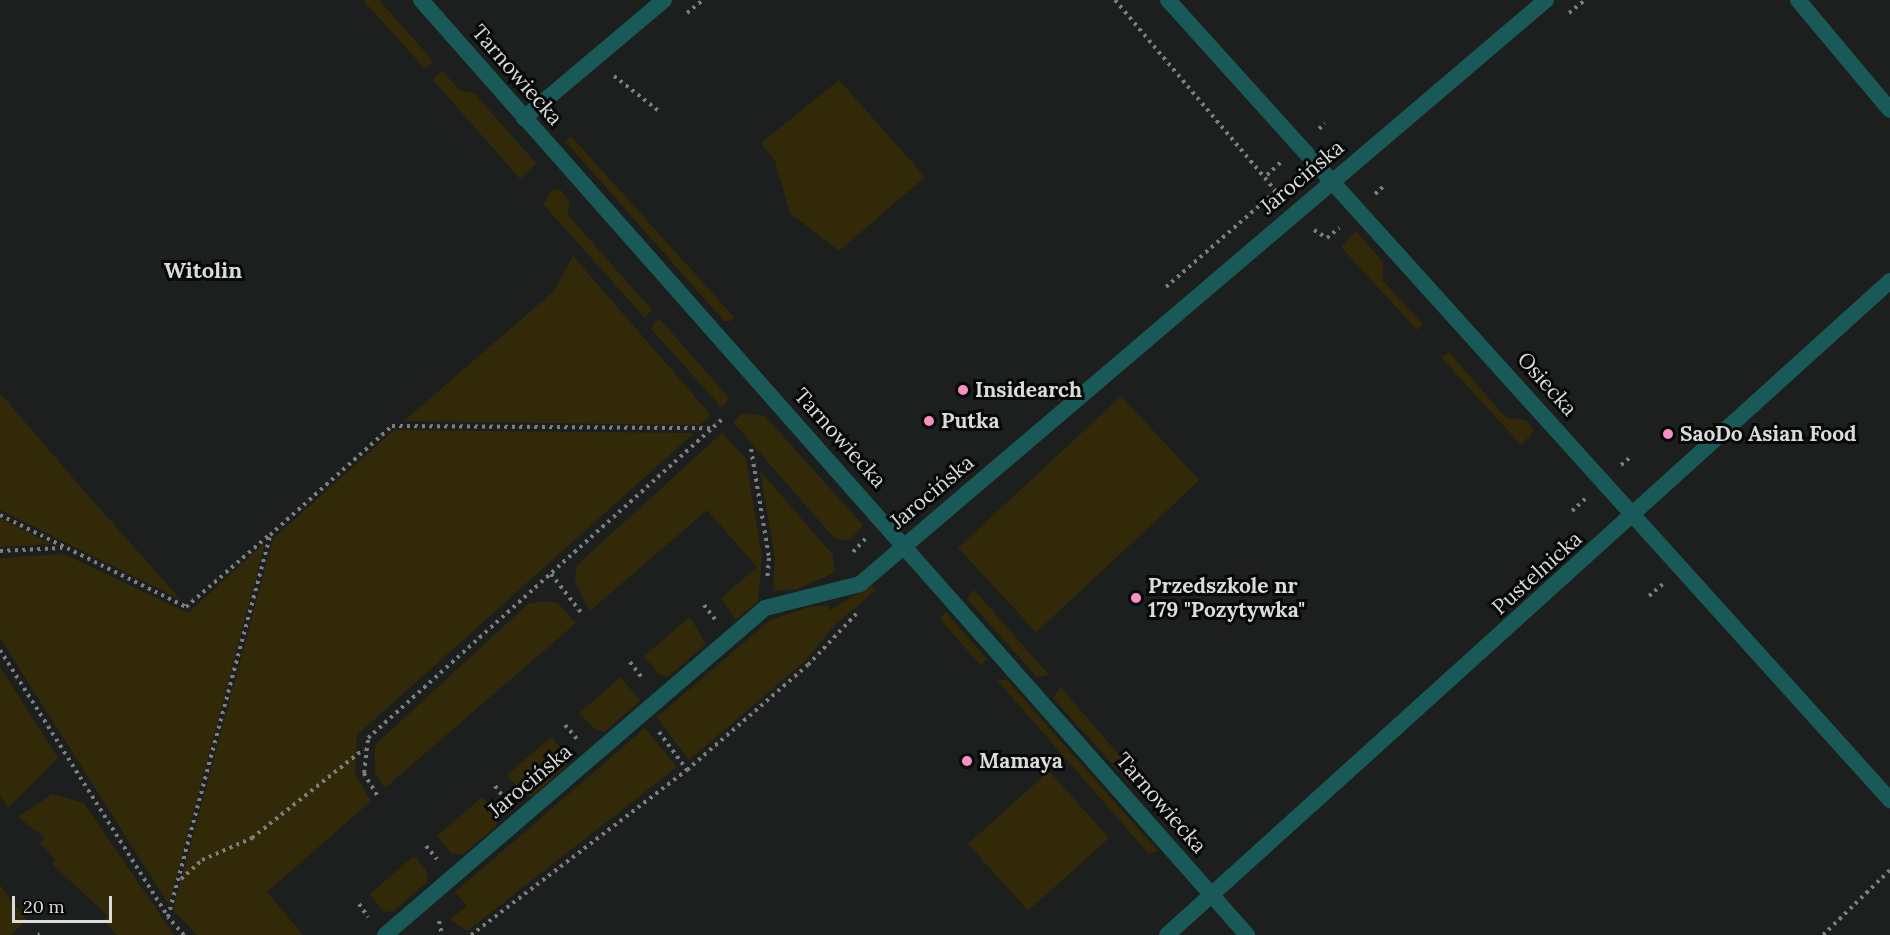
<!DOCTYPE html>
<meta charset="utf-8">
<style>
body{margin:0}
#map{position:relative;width:1890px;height:935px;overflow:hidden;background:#1c1f1d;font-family:Lora,serif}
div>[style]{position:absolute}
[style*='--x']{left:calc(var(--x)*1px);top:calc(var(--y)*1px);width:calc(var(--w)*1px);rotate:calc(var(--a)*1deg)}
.green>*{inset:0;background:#322909;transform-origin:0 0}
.path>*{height:4px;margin-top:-2px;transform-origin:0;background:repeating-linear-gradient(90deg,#7d7f7e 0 3px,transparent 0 7.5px)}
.minor>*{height:16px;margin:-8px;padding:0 8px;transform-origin:8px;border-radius:8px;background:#195a58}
.dots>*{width:16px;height:16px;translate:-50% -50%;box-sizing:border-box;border:3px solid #070808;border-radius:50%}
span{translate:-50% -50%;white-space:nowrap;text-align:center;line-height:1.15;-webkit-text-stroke:6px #070808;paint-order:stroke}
.street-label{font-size:21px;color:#dadcdb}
.poi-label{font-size:21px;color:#dadcdb;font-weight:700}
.left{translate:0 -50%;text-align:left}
.neighbourhood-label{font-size:22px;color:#dadcdb;font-weight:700}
.scale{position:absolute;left:12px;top:896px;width:100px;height:27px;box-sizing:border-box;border:3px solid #dadcdb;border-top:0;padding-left:8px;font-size:18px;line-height:21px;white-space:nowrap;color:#dadcdb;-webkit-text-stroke:4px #070808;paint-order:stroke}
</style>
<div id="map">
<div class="green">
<div style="clip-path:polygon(363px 0,379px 0,434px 62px,425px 69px)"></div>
<div style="clip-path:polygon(442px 70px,459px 90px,474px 93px,536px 163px,520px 179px,433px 80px)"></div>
<div style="clip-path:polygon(839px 80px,925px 177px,839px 251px,790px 213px,775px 161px,761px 143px)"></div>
<div style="clip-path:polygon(571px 136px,734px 317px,731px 321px,724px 321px,565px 141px)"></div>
<div style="clip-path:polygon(553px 189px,561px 190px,570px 202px,567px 214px,652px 310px,645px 318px,543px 204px)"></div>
<div style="clip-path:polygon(1356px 231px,1383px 262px,1383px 281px,1423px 324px,1417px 330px,1341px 247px)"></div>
<div style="clip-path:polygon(573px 256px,710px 414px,708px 419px,699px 425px,404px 421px,555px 290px)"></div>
<div style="clip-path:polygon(659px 318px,729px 398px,722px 408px,651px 329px)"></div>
<div style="clip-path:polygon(1449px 352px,1506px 418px,1526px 420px,1534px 431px,1521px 445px,1441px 357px)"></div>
<div style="clip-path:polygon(0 393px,78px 484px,181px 600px,0 510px)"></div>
<div style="left:1121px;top:396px;width:115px;height:223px;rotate:47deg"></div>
<div style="clip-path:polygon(743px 413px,765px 416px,863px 525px,850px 540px,835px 539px,733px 422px)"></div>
<div style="clip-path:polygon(394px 430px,694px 433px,357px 735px,355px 774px,371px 801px,267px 892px,303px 935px,197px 935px,173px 910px,273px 539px)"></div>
<div style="clip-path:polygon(722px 433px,746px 459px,762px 557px,758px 601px,736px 620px,721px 598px,757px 567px,707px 510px,590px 611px,575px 581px,577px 565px)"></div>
<div style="clip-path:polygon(760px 471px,833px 555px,834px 573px,797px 589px,773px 591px,775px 557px)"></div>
<div style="clip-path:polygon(0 518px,51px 544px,0 547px)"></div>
<div style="clip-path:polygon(265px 543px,169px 905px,0 638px,0 558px,64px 554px,188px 613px)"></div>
<div style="clip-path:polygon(871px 586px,876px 590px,836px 624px,804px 662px,689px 760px,657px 717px,770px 620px,809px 607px,828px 605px,830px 610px)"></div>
<div style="clip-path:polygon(973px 590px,975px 591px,1049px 675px,1037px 677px,967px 599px)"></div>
<div style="clip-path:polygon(543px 601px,558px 603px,576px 623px,385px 788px,375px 774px,375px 745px,528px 604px)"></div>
<div style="left:946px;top:612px;width:63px;height:9px;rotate:49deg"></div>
<div style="clip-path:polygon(690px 617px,706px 644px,668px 677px,659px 675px,644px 656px)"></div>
<div style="clip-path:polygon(0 667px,58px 758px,9px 807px,0 797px)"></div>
<div style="clip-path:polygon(621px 677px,640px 701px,604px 732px,595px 729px,579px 713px)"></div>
<div style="clip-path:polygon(997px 680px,1007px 680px,1158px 851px,1149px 854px)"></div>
<div style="clip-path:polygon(1061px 687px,1142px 782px,1131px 785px,1053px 698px)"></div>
<div style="clip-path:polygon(645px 728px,677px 767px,467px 931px,450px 919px,467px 906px,455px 892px)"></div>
<div style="clip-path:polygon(551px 737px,569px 757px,567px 765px,532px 797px,522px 793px,507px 775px)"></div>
<div style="left:1049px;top:771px;width:90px;height:109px;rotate:48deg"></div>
<div style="clip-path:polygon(52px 794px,84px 803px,174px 935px,117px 935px,103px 920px,107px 915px,52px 864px,55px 860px,40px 843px,45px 838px,18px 817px)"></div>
<div style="clip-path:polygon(482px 797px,498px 813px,496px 826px,462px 855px,451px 853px,437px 836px)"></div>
<div style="clip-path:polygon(414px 856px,427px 871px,427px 882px,394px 911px,384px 912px,370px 894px)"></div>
<div style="clip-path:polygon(0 885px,27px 920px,11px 935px,0 935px)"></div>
</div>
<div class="path">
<div style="--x:1115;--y:0;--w:250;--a:49.9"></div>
<div style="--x:687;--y:13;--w:21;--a:-39"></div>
<div style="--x:1569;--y:13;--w:21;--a:-39"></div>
<div style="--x:614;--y:76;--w:58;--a:38"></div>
<div style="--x:1319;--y:129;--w:8;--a:-45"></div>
<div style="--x:1267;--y:175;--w:21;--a:-43"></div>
<div style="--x:1375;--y:194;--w:12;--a:-42"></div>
<div style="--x:1314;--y:230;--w:15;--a:32"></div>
<div style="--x:1327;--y:238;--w:16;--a:-40"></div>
<div style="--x:1166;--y:287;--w:146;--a:-41.1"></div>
<div style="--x:751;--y:449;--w:110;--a:80.6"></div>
<div style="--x:769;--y:558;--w:22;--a:95"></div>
<div style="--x:1621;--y:465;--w:13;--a:-39"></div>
<div style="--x:1572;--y:511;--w:18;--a:-43"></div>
<div style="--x:0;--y:515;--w:208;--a:26.3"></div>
<div style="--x:186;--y:607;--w:110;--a:-40.9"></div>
<div style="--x:0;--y:551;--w:62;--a:-2.8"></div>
<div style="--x:853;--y:552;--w:18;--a:-47"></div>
<div style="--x:551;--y:574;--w:52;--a:52"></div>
<div style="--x:1649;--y:596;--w:18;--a:-41"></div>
<div style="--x:704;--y:605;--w:18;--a:52"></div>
<div style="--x:0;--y:650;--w:315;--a:57.8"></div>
<div style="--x:630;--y:662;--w:21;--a:53"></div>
<div style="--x:565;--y:725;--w:18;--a:49"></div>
<div style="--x:659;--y:732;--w:47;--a:53.6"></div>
<div style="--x:495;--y:786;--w:16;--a:52"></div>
<div style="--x:377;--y:795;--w:26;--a:-121"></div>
<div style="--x:364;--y:773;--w:35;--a:-83"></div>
<div style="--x:368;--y:738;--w:478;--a:-42"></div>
<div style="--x:426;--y:846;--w:17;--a:50"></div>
<div style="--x:181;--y:879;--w:28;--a:-42"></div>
<div style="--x:202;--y:860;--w:55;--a:-23.7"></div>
<div style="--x:252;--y:838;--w:143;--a:-38.5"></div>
<div style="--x:359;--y:904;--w:16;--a:55"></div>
<div style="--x:439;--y:921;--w:14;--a:78"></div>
<div style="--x:38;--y:935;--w:2;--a:-27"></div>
<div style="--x:184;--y:935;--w:24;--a:-132"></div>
<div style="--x:168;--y:917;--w:395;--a:-75"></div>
<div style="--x:270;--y:535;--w:164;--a:-41.8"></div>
<div style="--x:392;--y:426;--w:319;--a:0.4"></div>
<div style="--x:471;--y:935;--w:272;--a:-37.4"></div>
<div style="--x:687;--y:770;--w:160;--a:-41"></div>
<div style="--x:808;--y:665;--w:73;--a:-46.7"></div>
<div style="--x:1823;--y:935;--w:93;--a:-44.1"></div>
</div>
<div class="minor">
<div style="--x:421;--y:0;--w:1248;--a:48.54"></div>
<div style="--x:1168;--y:0;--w:1078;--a:47.93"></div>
<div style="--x:1798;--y:0;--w:143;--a:50.1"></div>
<div style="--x:524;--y:118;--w:183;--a:-40.1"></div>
<div style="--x:385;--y:935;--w:501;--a:-40.71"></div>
<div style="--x:765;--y:608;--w:98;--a:-14.2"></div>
<div style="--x:860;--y:584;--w:901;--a:-40.41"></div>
<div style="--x:1167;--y:935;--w:975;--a:-42.13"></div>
</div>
<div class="dots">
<div style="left:963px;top:390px;background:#fc8fc1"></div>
<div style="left:929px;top:421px;background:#fc8fc1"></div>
<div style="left:1668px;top:434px;background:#fc8fc1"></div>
<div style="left:1136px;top:598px;background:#fc8fc1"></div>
<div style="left:967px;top:761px;background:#fc8fc1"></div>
</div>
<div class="street-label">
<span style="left:517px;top:75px;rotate:49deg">Tarnowiecka</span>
<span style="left:1302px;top:177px;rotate:-40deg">Jarocińska</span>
<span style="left:1547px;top:384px;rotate:48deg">Osiecka</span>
<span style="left:840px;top:438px;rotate:48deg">Tarnowiecka</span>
<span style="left:932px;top:492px;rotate:-40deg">Jarocińska</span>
<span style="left:1537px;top:573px;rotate:-42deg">Pustelnicka</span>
<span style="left:530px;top:781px;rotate:-40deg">Jarocińska</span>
<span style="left:1161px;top:803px;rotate:49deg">Tarnowiecka</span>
</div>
<div class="poi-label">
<span class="left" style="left:975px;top:390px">Insidearch</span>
<span class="left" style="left:941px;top:421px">Putka</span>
<span class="left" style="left:1680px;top:434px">SaoDo Asian Food</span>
<span class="left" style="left:1148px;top:598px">Przedszkole nr<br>179 "Pozytywka"</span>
<span class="left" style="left:979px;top:761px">Mamaya</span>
</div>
<div class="neighbourhood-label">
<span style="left:203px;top:271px">Witolin</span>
</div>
<div class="scale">20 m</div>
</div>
